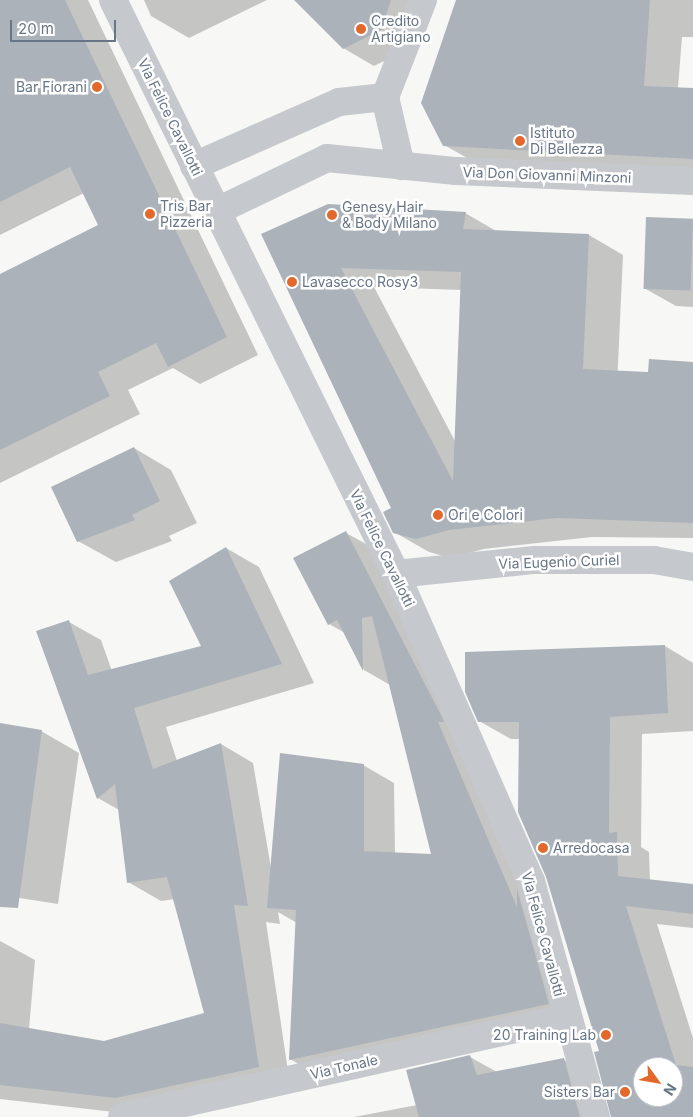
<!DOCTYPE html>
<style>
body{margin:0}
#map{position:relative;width:693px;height:1117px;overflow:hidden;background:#f7f8f5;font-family:Inter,sans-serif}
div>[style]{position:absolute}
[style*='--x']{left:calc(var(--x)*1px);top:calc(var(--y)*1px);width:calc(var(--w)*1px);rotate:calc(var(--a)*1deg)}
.shadow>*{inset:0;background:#0003}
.building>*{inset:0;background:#abb2b9;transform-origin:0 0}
.minor>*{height:28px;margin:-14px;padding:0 14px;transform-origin:14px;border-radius:14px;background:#c5c8cc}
.dots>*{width:14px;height:14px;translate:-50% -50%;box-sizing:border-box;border:2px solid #fff;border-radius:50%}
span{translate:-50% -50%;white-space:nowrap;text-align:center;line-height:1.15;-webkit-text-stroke:5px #fff;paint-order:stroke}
.poi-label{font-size:14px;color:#677586}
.left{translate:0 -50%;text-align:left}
.right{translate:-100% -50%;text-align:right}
.street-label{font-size:14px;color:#677586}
.north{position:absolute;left:633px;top:1057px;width:50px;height:50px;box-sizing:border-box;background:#fff;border:1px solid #c2c8cf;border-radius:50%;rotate:122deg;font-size:14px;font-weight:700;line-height:20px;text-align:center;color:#677586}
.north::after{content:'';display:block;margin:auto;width:18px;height:22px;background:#e2692b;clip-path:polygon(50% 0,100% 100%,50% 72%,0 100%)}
.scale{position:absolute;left:10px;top:20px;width:106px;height:22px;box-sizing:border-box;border:2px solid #677586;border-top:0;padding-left:6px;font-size:15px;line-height:18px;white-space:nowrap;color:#677586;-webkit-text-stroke:4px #fff;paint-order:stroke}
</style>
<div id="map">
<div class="shadow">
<div style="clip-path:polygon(0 0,88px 0,258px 355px,200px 384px,173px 368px,128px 390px,140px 414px,0 483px,0 275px,100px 226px,84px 193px,0 235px)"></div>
<div style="clip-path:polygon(144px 0,267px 0,189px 38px,151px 16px)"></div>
<div style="clip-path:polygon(304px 0,428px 0,412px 47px,374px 66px,343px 48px)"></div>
<div style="clip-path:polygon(457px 0,693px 0,693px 37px,682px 37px,678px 88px,693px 89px,693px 174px,478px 164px,444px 145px)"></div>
<div style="clip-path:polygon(evenodd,465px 213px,498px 232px,589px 235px,623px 255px,616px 409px,693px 446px,693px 538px,592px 537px,484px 549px,451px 558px,429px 552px,394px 532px,393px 508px,263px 235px,465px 213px,374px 287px,462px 290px,456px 443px,374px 287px)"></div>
<div style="clip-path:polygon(693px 220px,693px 307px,676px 306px,644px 288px)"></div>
<div style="clip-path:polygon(134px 448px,171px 470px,197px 523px,169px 536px,172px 541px,116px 562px,78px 541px)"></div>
<div style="clip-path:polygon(346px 533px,377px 550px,579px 1021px,321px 1077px,290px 1059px,297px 923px,278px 912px,280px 924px,266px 922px,290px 1085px,149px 1116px,0 1099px,0 941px,35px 960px,29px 1029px,104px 1042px,206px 1014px,175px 899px,161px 901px,128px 882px,119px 810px,98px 798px,69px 622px,101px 640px,112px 671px,203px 647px,226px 548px,259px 567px,314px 683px,166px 727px,177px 761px,221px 744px,253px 763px,271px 868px,363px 765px,394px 783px,395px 854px,432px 856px,390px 685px,364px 670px,345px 633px,329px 624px)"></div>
<div style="clip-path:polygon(evenodd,665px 646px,693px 663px,693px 731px,642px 734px,641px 847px,649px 852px,650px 881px,693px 886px,693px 928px,657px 924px,693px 1038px,693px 1117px,612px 1117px,600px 1052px,520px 739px,511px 739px,479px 721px,665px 646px,643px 1067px,673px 1067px,673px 1097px,643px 1097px,643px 1067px)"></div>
<div style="clip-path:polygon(0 724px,41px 731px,79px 753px,58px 904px,0 895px)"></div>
<div style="clip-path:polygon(470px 1057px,497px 1072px,563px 1059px,595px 1078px,607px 1117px,354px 1117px,417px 1105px)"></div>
</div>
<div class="building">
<div style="clip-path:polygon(0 0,65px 0,227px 337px,168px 367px,156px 343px,98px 372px,110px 396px,0 450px,0 274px,98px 225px,70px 167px,0 202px)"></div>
<div style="clip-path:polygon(294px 0,391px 0,381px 30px,343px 49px)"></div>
<div style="clip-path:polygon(456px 0,650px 0,644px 86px,693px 88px,693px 159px,443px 146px,421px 103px)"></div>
<div style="clip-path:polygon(evenodd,328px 204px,466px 212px,463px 229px,589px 234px,583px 369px,648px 372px,649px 359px,693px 362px,693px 523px,557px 518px,449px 530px,416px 539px,393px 533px,383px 512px,391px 508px,261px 234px,328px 204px,341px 268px,461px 272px,453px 481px,378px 339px,341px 268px)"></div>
<div style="left:646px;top:217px;width:47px;height:72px;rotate:2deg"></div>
<div style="clip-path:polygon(134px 447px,160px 501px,132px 515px,135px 520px,77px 542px,51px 487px)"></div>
<div style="clip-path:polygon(346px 531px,442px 717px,444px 722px,438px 722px,517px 907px,517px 889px,549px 1004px,289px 1060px,296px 910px,267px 908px,280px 753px,364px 764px,364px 851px,431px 854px,372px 616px,362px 618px,363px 671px,337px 620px,328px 625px,293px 558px)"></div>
<div style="clip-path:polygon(226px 547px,282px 664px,134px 708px,153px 769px,221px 743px,248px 906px,234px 905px,259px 1067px,116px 1098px,0 1085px,0 1023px,104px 1041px,204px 1013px,167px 877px,127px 883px,115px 784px,97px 799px,36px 631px,69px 620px,88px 675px,201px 646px,169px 581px)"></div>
<div style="clip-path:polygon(evenodd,665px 645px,668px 713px,610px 717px,609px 833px,617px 832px,618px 876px,693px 884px,693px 914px,626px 906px,676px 1065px,693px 1067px,693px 1117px,611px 1117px,594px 1052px,599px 1051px,546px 877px,518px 812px,519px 722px,478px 722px,465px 692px,465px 652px,665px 645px,643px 1067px,673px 1067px,673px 1097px,643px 1097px,643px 1067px)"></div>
<div style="clip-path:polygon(0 723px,42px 730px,18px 908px,0 907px)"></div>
<div style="clip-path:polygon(470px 1055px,477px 1075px,564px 1058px,580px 1117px,419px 1117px,406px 1070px)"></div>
</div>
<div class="minor">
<div style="--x:113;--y:0;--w:640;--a:63.76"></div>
<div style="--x:396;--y:574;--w:335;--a:66.3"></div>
<div style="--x:531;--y:881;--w:245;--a:74.6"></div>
<div style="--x:385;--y:97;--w:104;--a:-68.6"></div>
<div style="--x:194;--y:166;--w:158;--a:-23.8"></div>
<div style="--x:339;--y:102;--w:46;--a:-6.2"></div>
<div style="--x:385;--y:97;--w:71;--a:76.9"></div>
<div style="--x:217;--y:211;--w:122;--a:-25.7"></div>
<div style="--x:327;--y:158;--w:130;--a:5.8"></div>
<div style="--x:456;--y:171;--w:237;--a:2.4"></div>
<div style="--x:396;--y:574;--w:140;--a:-5.8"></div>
<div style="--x:535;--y:560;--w:119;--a:0"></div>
<div style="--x:654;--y:560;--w:40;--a:10"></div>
<div style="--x:122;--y:1117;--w:455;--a:-12.6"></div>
</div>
<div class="dots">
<div style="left:361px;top:29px;background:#e2692b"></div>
<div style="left:97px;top:87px;background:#e2692b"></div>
<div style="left:520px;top:141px;background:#e2692b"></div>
<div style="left:150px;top:214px;background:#e2692b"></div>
<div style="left:332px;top:215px;background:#e2692b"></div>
<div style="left:292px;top:282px;background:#e2692b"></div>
<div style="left:438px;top:515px;background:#e2692b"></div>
<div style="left:543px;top:848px;background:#e2692b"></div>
<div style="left:606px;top:1035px;background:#e2692b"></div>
<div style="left:625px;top:1092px;background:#e2692b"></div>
</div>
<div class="poi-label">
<span class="left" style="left:371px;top:29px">Credito<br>Artigiano</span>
<span class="right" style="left:87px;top:87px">Bar Fiorani</span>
<span class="left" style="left:530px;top:141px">Istituto<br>Di Bellezza</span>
<span class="left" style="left:160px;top:214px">Tris Bar<br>Pizzeria</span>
<span class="left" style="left:342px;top:215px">Genesy Hair<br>&amp; Body Milano</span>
<span class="left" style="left:302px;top:282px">Lavasecco Rosy3</span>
<span class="left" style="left:448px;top:515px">Ori e Colori</span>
<span class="left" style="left:553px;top:848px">Arredocasa</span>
<span class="right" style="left:596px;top:1035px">20 Training Lab</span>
<span class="right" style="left:615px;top:1092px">Sisters Bar</span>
</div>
<div class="street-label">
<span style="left:170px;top:117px;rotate:64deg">Via Felice Cavallotti</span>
<span style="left:547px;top:175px;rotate:2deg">Via Don Giovanni Minzoni</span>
<span style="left:382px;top:548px;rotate:64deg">Via Felice Cavallotti</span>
<span style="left:559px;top:562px;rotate:-2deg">Via Eugenio Curiel</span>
<span style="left:543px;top:934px;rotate:75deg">Via Felice Cavallotti</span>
<span style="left:344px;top:1067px;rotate:-13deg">Via Tonale</span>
</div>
<div class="north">N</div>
<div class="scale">20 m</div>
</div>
